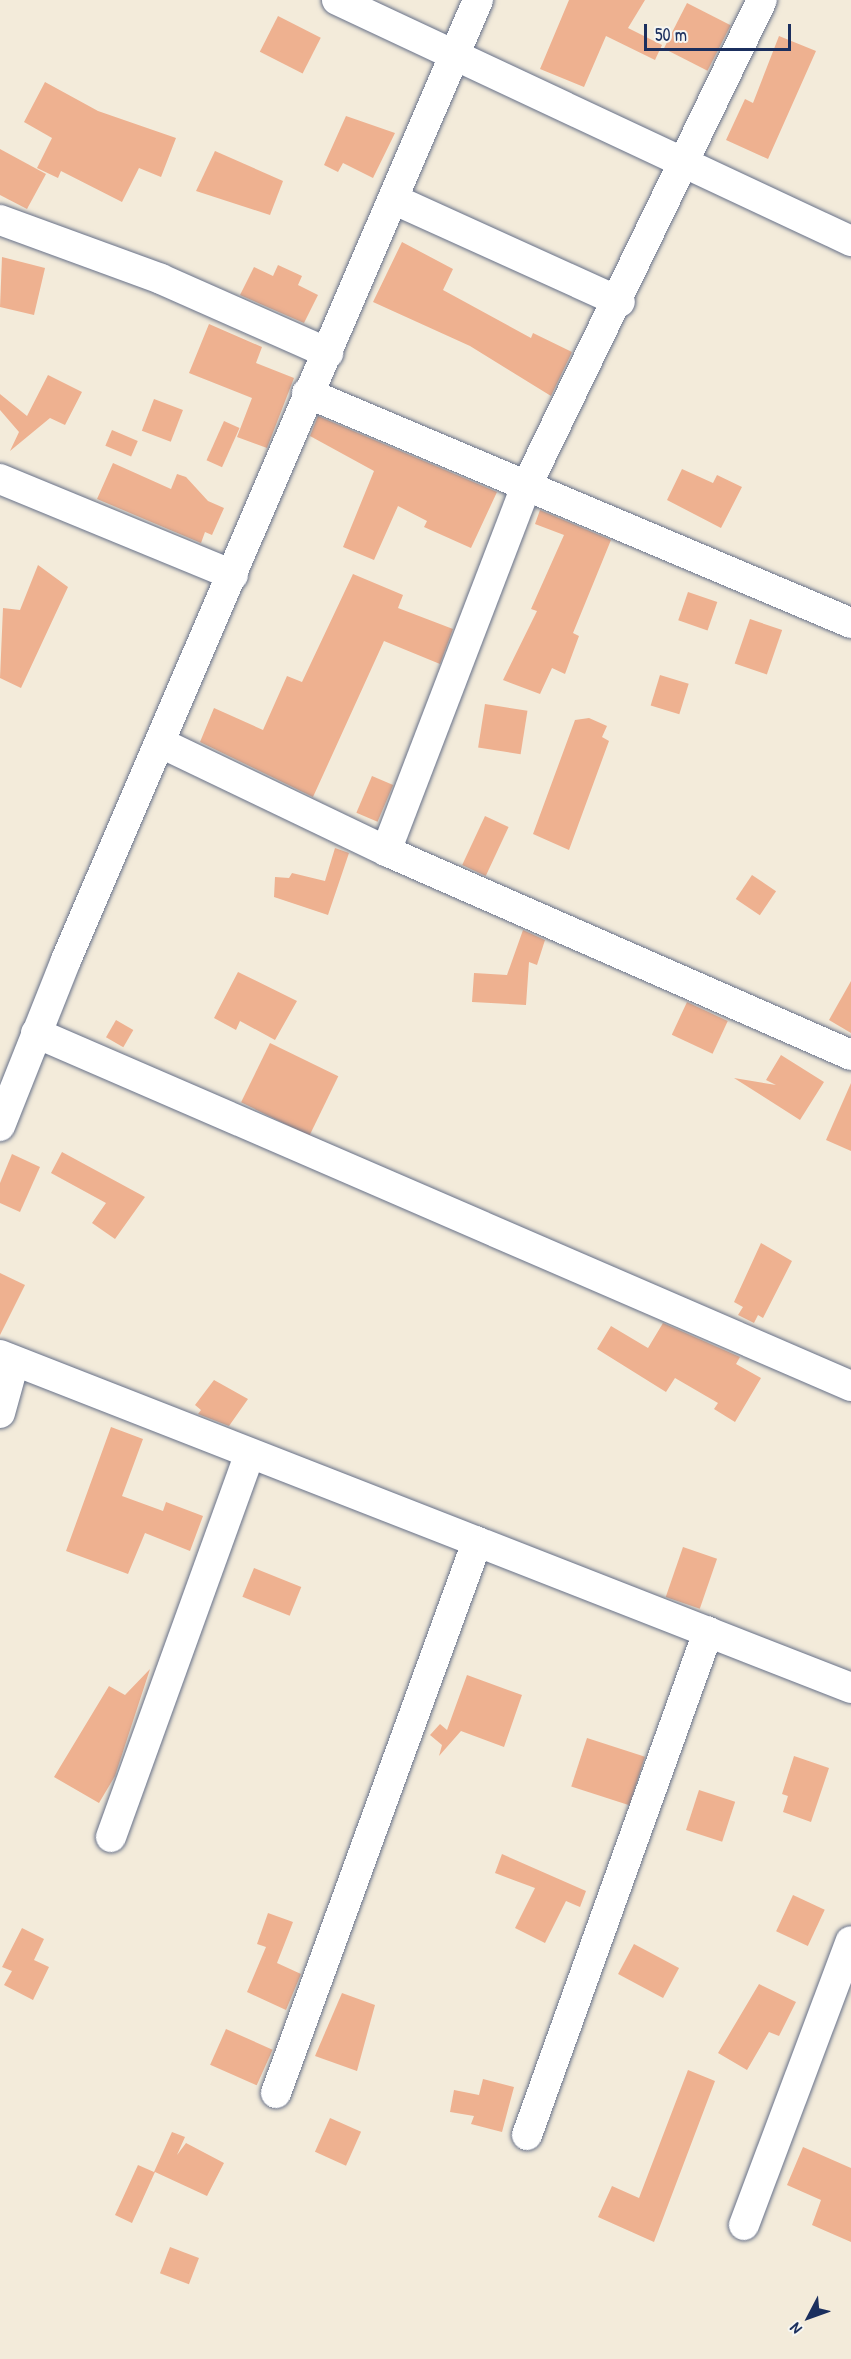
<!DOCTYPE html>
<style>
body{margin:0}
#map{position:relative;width:851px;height:2359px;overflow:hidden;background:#f3ebda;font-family:"Patrick Hand",sans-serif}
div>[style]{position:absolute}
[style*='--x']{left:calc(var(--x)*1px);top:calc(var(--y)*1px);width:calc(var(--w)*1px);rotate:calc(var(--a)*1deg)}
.building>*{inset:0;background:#eeb190;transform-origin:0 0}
.roads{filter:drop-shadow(0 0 2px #677189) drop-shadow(0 0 2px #677189)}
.minor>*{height:30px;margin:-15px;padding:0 15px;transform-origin:15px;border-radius:15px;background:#fff}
span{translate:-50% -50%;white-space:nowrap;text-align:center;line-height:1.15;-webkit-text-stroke:4.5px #f6f6f2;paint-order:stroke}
.north{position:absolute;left:779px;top:2287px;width:60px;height:60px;-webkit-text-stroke:4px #f6f6f2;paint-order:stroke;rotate:229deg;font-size:16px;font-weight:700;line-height:24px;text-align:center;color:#1b2f5e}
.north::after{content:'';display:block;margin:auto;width:21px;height:27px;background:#1b2f5e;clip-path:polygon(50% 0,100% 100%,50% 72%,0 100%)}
.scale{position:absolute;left:644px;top:24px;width:147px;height:27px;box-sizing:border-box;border:3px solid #1b2f5e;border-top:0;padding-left:8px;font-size:18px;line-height:21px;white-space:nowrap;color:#1b2f5e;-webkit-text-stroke:4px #f6f6f2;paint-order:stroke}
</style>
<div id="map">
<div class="building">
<div style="clip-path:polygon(569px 0,645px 0,628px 28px,662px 45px,655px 60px,606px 36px,584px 87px,540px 69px)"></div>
<div style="left:687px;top:3px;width:49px;height:51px;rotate:27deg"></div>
<div style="left:278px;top:16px;width:48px;height:40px;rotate:27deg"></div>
<div style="clip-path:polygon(779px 36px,816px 51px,768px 159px,726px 140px,745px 99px,753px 103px)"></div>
<div style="clip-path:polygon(45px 82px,98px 111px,176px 138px,161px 177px,139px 168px,122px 202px,61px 171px,58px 178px,37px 168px,52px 138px,24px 122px)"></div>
<div style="clip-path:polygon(346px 116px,395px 133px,373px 178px,343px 163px,338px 172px,324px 165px)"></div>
<div style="clip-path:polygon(0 149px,46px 174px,27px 209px,0 195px)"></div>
<div style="clip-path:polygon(215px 151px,283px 181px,270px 215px,196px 191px)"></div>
<div style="clip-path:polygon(402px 242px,453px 269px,443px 290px,531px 338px,533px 333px,572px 352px,551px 396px,470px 346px,373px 302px)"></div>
<div style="clip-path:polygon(2px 257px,45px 268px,34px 315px,0 307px)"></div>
<div style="clip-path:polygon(278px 265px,302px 276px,298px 285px,318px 295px,304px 323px,240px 295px,254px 267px,273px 276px)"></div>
<div style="clip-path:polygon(209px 324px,262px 347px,256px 363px,294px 378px,267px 448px,237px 437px,252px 398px,189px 373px)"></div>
<div style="clip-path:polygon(48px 375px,82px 392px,65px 425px,50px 418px,10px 451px,19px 432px,0 410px,0 394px,27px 416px)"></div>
<div style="left:154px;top:399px;width:31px;height:34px;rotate:21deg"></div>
<div style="clip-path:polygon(318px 416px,497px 492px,471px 548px,424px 527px,427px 521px,398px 506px,374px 560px,343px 547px,374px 471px,310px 436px)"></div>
<div style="left:224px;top:421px;width:17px;height:43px;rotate:24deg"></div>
<div style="left:112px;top:430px;width:28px;height:17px;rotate:23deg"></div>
<div style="clip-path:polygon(113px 463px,171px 489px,177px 474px,186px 477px,208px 501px,224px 508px,212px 535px,205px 532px,201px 543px,97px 499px)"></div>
<div style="clip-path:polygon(682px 469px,713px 483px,717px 475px,742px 487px,721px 528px,667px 500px)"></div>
<div style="clip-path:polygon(540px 510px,611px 540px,573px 633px,579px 636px,565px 674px,552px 668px,540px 694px,503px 680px,537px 611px,531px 609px,564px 535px,535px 524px)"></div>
<div style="clip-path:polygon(38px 565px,68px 587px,21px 688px,0 678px,3px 608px,20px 610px)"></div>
<div style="clip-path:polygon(353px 574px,403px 595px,398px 608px,453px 629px,440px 664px,384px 641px,313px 797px,200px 742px,214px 708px,263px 730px,287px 676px,302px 682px)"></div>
<div style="left:688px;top:592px;width:31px;height:30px;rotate:19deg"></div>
<div style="left:750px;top:619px;width:34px;height:47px;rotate:19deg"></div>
<div style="left:660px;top:675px;width:30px;height:32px;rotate:17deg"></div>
<div style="left:485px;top:704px;width:43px;height:44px;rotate:9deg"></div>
<div style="clip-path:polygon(589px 718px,607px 726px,602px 737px,609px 741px,569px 850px,533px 834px,575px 720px)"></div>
<div style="left:372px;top:776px;width:23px;height:40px;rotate:23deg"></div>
<div style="left:485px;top:816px;width:26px;height:54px;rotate:25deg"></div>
<div style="clip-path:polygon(335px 848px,349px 853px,328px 915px,274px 897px,275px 877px,289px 878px,292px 873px,325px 881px)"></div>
<div style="left:752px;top:875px;width:29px;height:29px;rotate:34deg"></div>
<div style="clip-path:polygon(523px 930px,545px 940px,537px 965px,529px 962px,526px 1005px,472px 1002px,474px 973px,507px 975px)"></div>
<div style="clip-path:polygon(238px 972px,297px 1001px,275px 1040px,240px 1021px,236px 1030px,214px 1018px)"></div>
<div style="clip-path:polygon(851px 981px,851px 1033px,829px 1020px)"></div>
<div style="left:687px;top:1002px;width:45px;height:36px;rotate:25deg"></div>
<div style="left:116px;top:1020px;width:20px;height:20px;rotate:30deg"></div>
<div style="left:270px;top:1043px;width:76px;height:66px;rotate:26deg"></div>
<div style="clip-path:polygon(781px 1055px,824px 1082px,800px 1120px,734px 1078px,776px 1085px,766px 1080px)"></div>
<div style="clip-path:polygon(851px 1083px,851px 1151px,826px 1140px)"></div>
<div style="clip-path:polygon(62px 1152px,145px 1197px,115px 1239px,92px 1223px,106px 1203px,51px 1173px)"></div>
<div style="clip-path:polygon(12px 1154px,40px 1167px,20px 1212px,0 1203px,0 1183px)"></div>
<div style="clip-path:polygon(761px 1243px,792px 1261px,763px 1318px,758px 1315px,754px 1323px,738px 1315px,743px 1307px,734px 1302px)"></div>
<div style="clip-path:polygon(0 1273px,25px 1285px,0 1335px)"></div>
<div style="clip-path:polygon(663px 1323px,740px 1357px,736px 1364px,761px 1378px,735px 1422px,714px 1409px,718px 1403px,675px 1378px,666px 1392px,597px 1349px,611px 1326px,648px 1348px)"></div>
<div style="clip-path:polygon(214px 1380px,248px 1399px,229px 1426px,198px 1414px,201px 1410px,195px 1405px)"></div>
<div style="clip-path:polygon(111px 1427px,143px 1439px,122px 1496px,163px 1511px,166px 1502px,203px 1516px,190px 1551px,145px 1533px,128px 1574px,66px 1551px)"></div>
<div style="left:683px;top:1547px;width:36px;height:53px;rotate:19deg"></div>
<div style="left:254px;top:1568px;width:51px;height:31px;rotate:22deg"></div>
<div style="clip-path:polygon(150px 1669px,115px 1776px,99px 1803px,54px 1777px,109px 1686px,125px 1695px)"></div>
<div style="clip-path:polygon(467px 1675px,522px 1695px,504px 1747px,461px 1731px,439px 1756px,442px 1745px,430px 1735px,440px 1724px,447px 1730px)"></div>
<div style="left:587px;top:1738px;width:61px;height:51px;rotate:18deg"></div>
<div style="clip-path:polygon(794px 1756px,829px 1768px,811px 1822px,783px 1812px,788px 1796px,782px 1794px)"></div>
<div style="left:699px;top:1790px;width:38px;height:42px;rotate:18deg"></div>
<div style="clip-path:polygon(502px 1854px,586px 1891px,580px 1907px,566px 1901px,545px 1943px,515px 1928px,535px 1888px,495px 1873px)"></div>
<div style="left:793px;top:1895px;width:35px;height:40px;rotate:25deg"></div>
<div style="clip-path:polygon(268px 1913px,293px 1922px,277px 1963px,301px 1974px,286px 2010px,247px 1992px,266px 1947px,257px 1944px)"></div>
<div style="clip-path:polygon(22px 1928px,44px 1939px,34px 1960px,49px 1967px,33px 2000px,4px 1985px,12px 1971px,2px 1967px)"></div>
<div style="left:634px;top:1944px;width:51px;height:34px;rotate:28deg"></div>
<div style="clip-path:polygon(759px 1984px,796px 2002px,779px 2036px,769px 2032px,747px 2070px,718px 2053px)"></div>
<div style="clip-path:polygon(342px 1993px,375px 2005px,357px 2071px,315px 2056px)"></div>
<div style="left:226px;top:2029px;width:51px;height:39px;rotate:24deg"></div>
<div style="clip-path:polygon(688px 2070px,715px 2081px,654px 2242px,598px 2217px,612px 2186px,639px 2198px)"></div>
<div style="clip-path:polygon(483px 2079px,514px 2087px,502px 2132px,471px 2124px,474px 2116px,450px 2112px,454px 2090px,479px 2095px)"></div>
<div style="left:330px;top:2118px;width:34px;height:37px;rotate:24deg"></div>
<div style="clip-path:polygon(172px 2132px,185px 2137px,177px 2155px,186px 2143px,224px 2163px,207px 2196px,155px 2172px,132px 2223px,115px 2215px,138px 2165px,154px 2172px)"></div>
<div style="clip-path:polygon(803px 2147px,851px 2168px,851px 2242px,812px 2225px,821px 2200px,787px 2185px)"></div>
<div style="left:170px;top:2247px;width:31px;height:28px;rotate:21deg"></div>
</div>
<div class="roads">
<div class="minor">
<div style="--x:337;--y:0;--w:568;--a:25.12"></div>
<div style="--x:393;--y:199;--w:249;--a:24.4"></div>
<div style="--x:0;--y:220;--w:171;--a:20.1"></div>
<div style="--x:161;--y:279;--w:183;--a:23.9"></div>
<div style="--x:307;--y:393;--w:591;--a:22.92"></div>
<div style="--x:0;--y:479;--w:252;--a:22.4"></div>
<div style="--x:163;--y:744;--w:247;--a:25.6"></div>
<div style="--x:386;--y:851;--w:390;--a:-69"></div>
<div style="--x:526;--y:487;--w:541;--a:-64.15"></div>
<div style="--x:386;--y:851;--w:508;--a:23.69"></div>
<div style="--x:36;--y:1033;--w:888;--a:23.42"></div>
<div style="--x:0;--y:1126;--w:179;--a:-68.3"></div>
<div style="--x:66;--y:960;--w:1045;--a:-66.77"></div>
<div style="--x:0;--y:1355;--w:914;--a:21.37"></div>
<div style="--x:0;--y:1413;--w:53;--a:-74.6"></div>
<div style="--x:111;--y:1837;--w:407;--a:-70.1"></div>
<div style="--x:276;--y:2093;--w:587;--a:-69.96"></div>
<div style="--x:527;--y:2135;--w:535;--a:-70.21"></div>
<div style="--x:744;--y:2225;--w:303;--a:-69.4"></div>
</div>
</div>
<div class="north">N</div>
<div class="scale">50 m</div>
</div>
